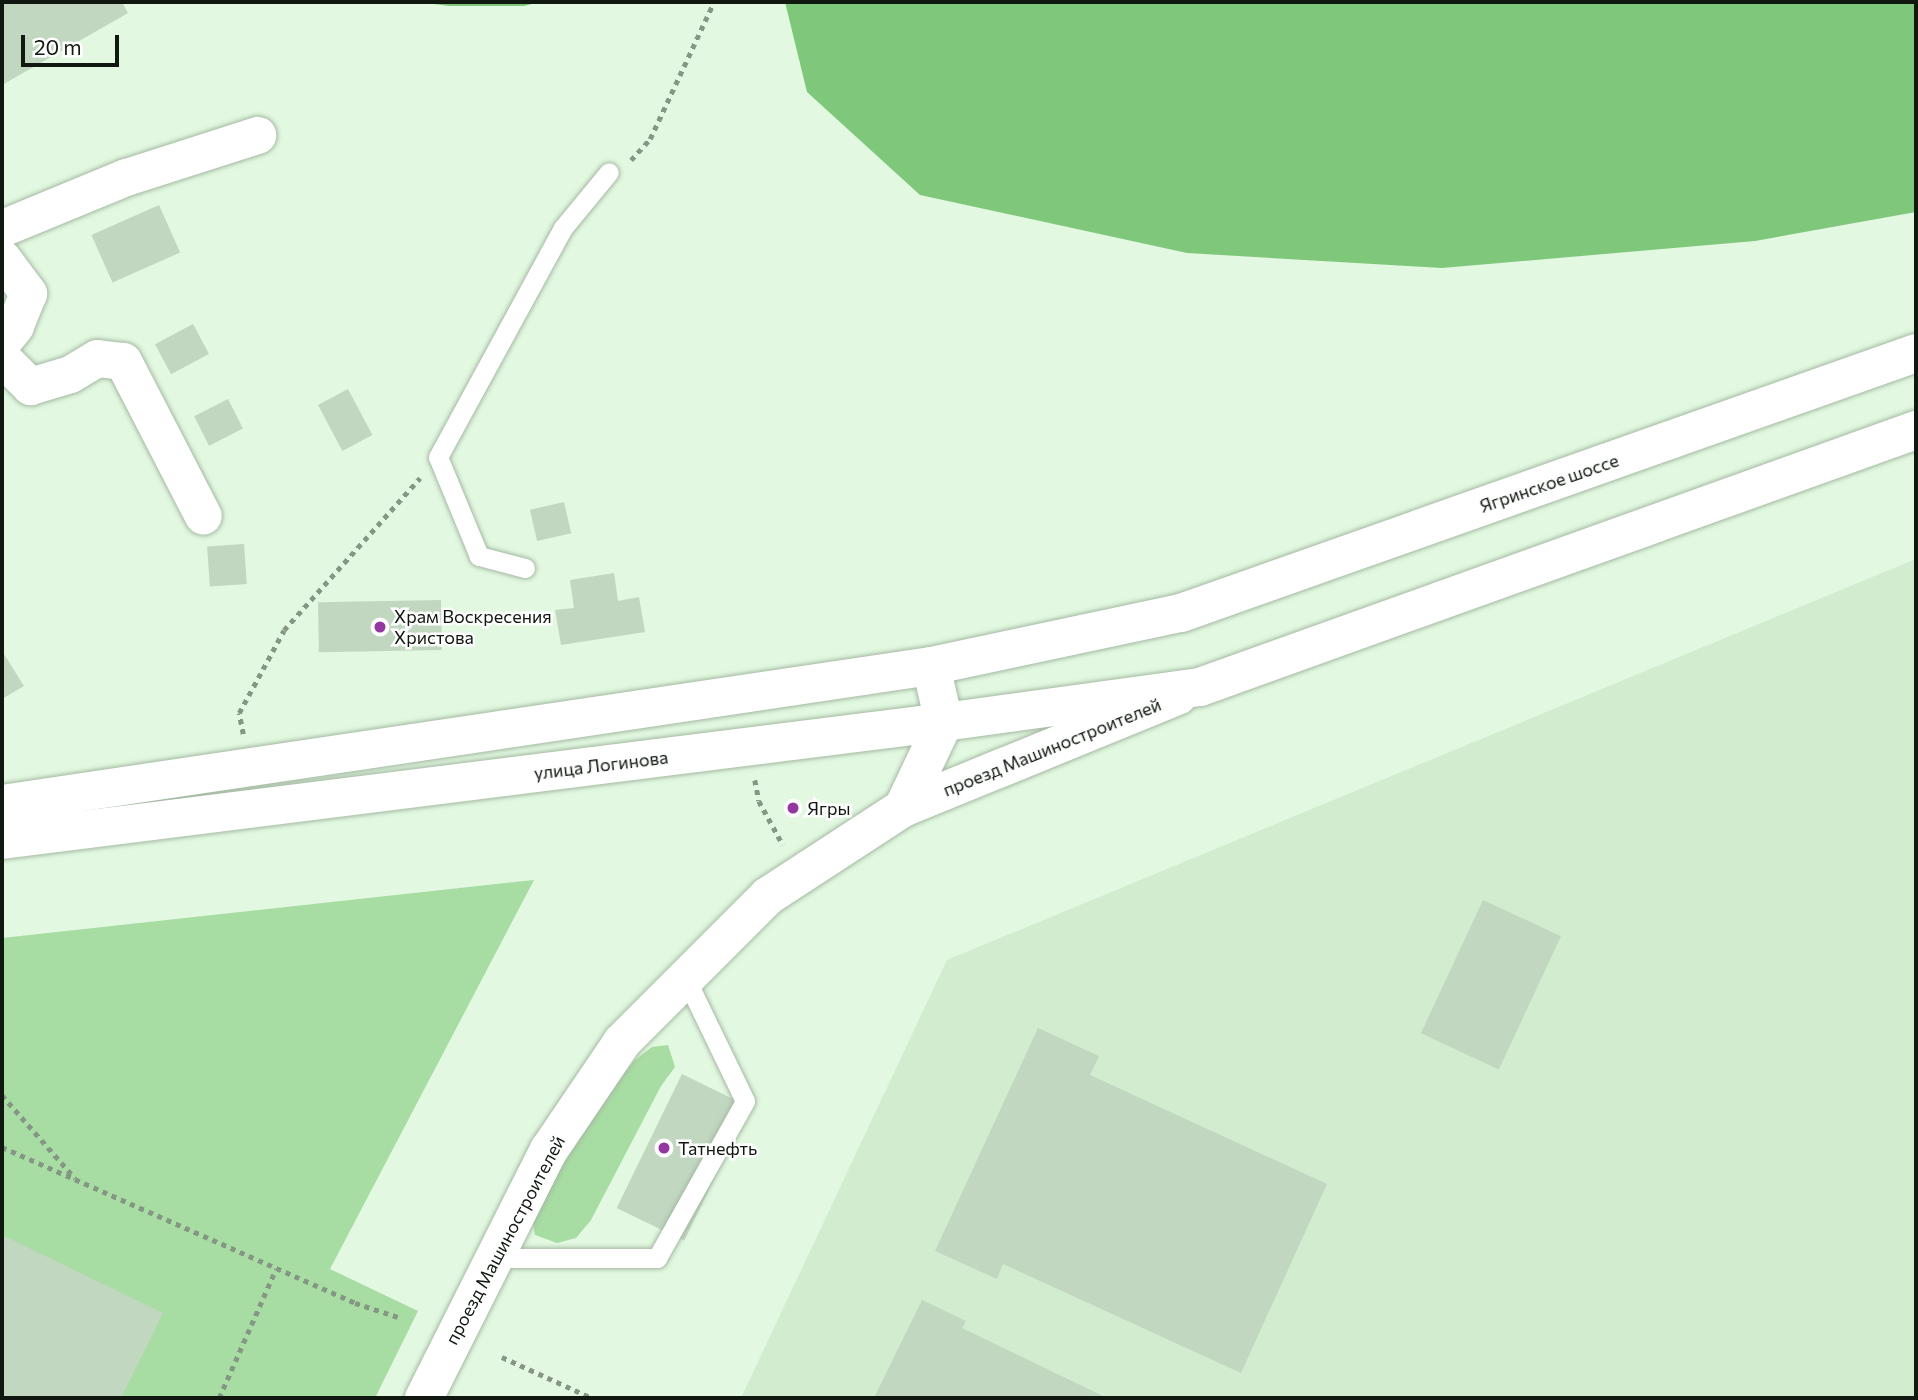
<!DOCTYPE html>
<meta charset="utf-8">
<style>
body{margin:0}
#map{position:relative;width:1918px;height:1400px;overflow:hidden;background:#e2f8e0;font-family:Commissioner,sans-serif}
div>[style]{position:absolute}
[style*='--x']{left:calc(var(--x)*1px);top:calc(var(--y)*1px);width:calc(var(--w)*1px);rotate:calc(var(--a)*1deg)}
.built>*{inset:0;background:#d1eccf}
.green>*{inset:0;background:#a7dca3}
.water>*{inset:0;background:#7fc87b}
.building>*{inset:0;background:#c1d7c0;transform-origin:0 0}
.path>*{height:4.5px;margin-top:-2.25px;transform-origin:0;background:repeating-linear-gradient(90deg,#869685 0 5px,transparent 0 10px)}
.roads{filter:drop-shadow(0 0 2px #a4b9a2) drop-shadow(0 0 2px #a4b9a2)}
.service>*{height:19px;margin:-9.5px;padding:0 9.5px;transform-origin:9.5px;border-radius:9.5px;background:#fff}
.minor>*{height:37px;margin:-18.5px;padding:0 18.5px;transform-origin:18.5px;border-radius:18.5px;background:#fff}
.tertiary>*{height:38px;margin:-19px;padding:0 19px;transform-origin:19px;border-radius:19px;background:#fff}
.secondary>*{height:38px;margin:-19px;padding:0 19px;transform-origin:19px;border-radius:19px;background:#fff}
.dots>*{width:19px;height:19px;translate:-50% -50%;box-sizing:border-box;border:4px solid #fefefe;border-radius:50%}
span{translate:-50% -50%;white-space:nowrap;text-align:center;line-height:1.15;-webkit-text-stroke:5px #fefefe;paint-order:stroke}
.street-label{font-size:18px;color:#101810}
.poi-label{font-size:18px;color:#101810}
.left{translate:0 -50%;text-align:left}
.frame{position:absolute;inset:0;border:4px solid #101810;pointer-events:none}
.scale{position:absolute;left:21px;top:35px;width:98px;height:32px;box-sizing:border-box;border:4px solid #101810;border-top:0;padding-left:9px;font-size:21px;line-height:24px;white-space:nowrap;color:#101810;-webkit-text-stroke:5px #fefefe;paint-order:stroke}
</style>
<div id="map">
<div class="built">
<div style="clip-path:polygon(1916px 559px,1916px 1398px,741px 1398px,947px 960px)"></div>
</div>
<div class="green">
<div style="clip-path:polygon(534px 880px,330px 1269px,418px 1311px,375px 1398px,2px 1398px,2px 938px)"></div>
<div style="clip-path:polygon(668px 1045px,675px 1067px,661px 1086px,591px 1220px,576px 1238px,557px 1243px,535px 1235px,530px 1206px,592px 1111px,635px 1060px,652px 1047px)"></div>
</div>
<div class="water">
<div style="clip-path:polygon(419px 2px,540px 2px,524px 6px,449px 6px)"></div>
<div style="clip-path:polygon(785px 2px,1916px 2px,1916px 212px,1755px 241px,1442px 268px,1187px 253px,920px 195px,807px 92px)"></div>
</div>
<div class="building">
<div style="clip-path:polygon(2px 2px,122px 2px,128px 13px,2px 85px)"></div>
<div style="left:159px;top:205px;width:52px;height:74px;rotate:66deg"></div>
<div style="left:193px;top:324px;width:34px;height:43px;rotate:62deg"></div>
<div style="left:348px;top:389px;width:52px;height:34px;rotate:62deg"></div>
<div style="left:228px;top:399px;width:33px;height:38px;rotate:63deg"></div>
<div style="left:564px;top:502px;width:32px;height:35px;rotate:77deg"></div>
<div style="left:244px;top:544px;width:40px;height:37px;rotate:86deg"></div>
<div style="clip-path:polygon(614px 573px,618px 601px,639px 597px,645px 632px,561px 645px,555px 610px,574px 608px,570px 580px)"></div>
<div style="left:441px;top:600px;width:50px;height:123px;rotate:89deg"></div>
<div style="clip-path:polygon(2px 651px,24px 686px,2px 699px)"></div>
<div style="left:1483px;top:900px;width:86px;height:147px;rotate:25deg"></div>
<div style="clip-path:polygon(1038px 1028px,1099px 1056px,1090px 1075px,1327px 1184px,1241px 1373px,1003px 1264px,997px 1279px,935px 1251px)"></div>
<div style="left:682px;top:1074px;width:75px;height:149px;rotate:26deg"></div>
<div style="clip-path:polygon(2px 1235px,163px 1313px,121px 1398px,2px 1398px)"></div>
<div style="clip-path:polygon(922px 1300px,966px 1321px,962px 1328px,1107px 1398px,874px 1398px)"></div>
</div>
<div class="path">
<div style="--x:631;--y:160;--w:28;--a:-48"></div>
<div style="--x:650;--y:139;--w:151;--a:-65"></div>
<div style="--x:243;--y:734;--w:21;--a:-101"></div>
<div style="--x:239;--y:713;--w:94;--a:-61.5"></div>
<div style="--x:284;--y:630;--w:204;--a:-48.2"></div>
<div style="--x:755;--y:780;--w:21;--a:79"></div>
<div style="--x:759;--y:801;--w:50;--a:61.4"></div>
<div style="--x:2;--y:1095;--w:111;--a:48.7"></div>
<div style="--x:2;--y:1147;--w:386;--a:23.8"></div>
<div style="--x:355;--y:1303;--w:45;--a:18"></div>
<div style="--x:502;--y:1357;--w:99;--a:24.5"></div>
<div style="--x:219;--y:1398;--w:141;--a:-66.2"></div>
</div>
<div class="roads">
<div class="service">
<div style="--x:525;--y:568;--w:48;--a:-165.4"></div>
<div style="--x:479;--y:556;--w:107;--a:-112.5"></div>
<div style="--x:438;--y:457;--w:261;--a:-61.4"></div>
<div style="--x:563;--y:228;--w:72;--a:-50.6"></div>
<div style="--x:497;--y:1258;--w:160;--a:0"></div>
<div style="--x:657;--y:1258;--w:180;--a:-60.7"></div>
<div style="--x:745;--y:1101;--w:138;--a:-115.8"></div>
</div>
<div class="minor">
<div style="--x:2;--y:228;--w:134;--a:-22.4"></div>
<div style="--x:126;--y:177;--w:138;--a:-17.8"></div>
<div style="--x:2;--y:258;--w:44;--a:53.4"></div>
<div style="--x:28;--y:293;--w:35;--a:112"></div>
<div style="--x:15;--y:326;--w:21;--a:129"></div>
<div style="--x:2;--y:358;--w:40;--a:45"></div>
<div style="--x:30;--y:386;--w:42;--a:-16.7"></div>
<div style="--x:70;--y:374;--w:31;--a:-31"></div>
<div style="--x:97;--y:358;--w:26;--a:7"></div>
<div style="--x:123;--y:361;--w:174;--a:62.7"></div>
</div>
<div class="tertiary">
<div style="--x:903;--y:808;--w:95;--a:-64.5"></div>
<div style="--x:944;--y:722;--w:57;--a:-103.1"></div>
<div style="--x:424;--y:1398;--w:278;--a:-63.3"></div>
<div style="--x:549;--y:1150;--w:130;--a:-55.9"></div>
<div style="--x:622;--y:1042;--w:206;--a:-45"></div>
<div style="--x:768;--y:896;--w:161;--a:-33.1"></div>
<div style="--x:903;--y:808;--w:297;--a:-22.2"></div>
</div>
<div class="secondary">
<div style="--x:2;--y:804;--w:939;--a:-8.45"></div>
<div style="--x:931;--y:666;--w:256;--a:-12"></div>
<div style="--x:1181;--y:613;--w:780;--a:-19.48"></div>
<div style="--x:2;--y:840;--w:949;--a:-7.14"></div>
<div style="--x:944;--y:722;--w:258;--a:-7.8"></div>
<div style="--x:1200;--y:687;--w:761;--a:-19.75"></div>
</div>
</div>
<div class="dots">
<div style="left:380px;top:627px;background:#9537a1"></div>
<div style="left:793px;top:808px;background:#9537a1"></div>
<div style="left:664px;top:1148px;background:#9537a1"></div>
</div>
<div class="street-label">
<span style="left:1549px;top:483px;rotate:-19deg">Ягринское шоссе</span>
<span style="left:1052px;top:747px;rotate:-22deg">проезд Машиностроителей</span>
<span style="left:601px;top:765px;rotate:-7deg">улица Логинова</span>
<span style="left:505px;top:1240px;rotate:-62deg">проезд Машиностроителей</span>
</div>
<div class="poi-label">
<span class="left" style="left:394px;top:627px">Храм Воскресения<br>Христова</span>
<span class="left" style="left:807px;top:808px">Ягры</span>
<span class="left" style="left:678px;top:1148px">Татнефть</span>
</div>
<div class="frame"></div>
<div class="scale">20 m</div>
</div>
